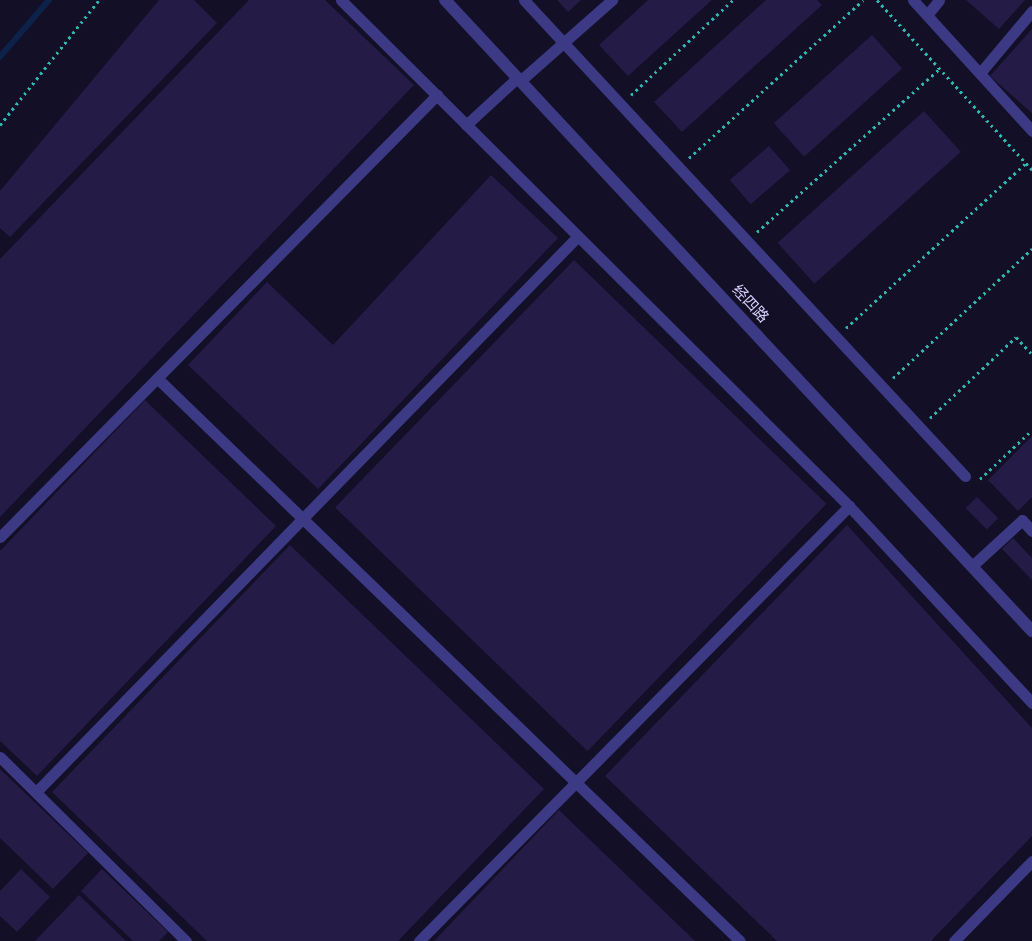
<!DOCTYPE html>
<meta charset="utf-8">
<style>
body{margin:0}
#map{position:relative;width:1032px;height:941px;overflow:hidden;background:#130f26;font-family:Jost,"Noto Sans SC",sans-serif}
div>[style]{position:absolute}
[style*='--x']{left:calc(var(--x)*1px);top:calc(var(--y)*1px);width:calc(var(--w)*1px);rotate:calc(var(--a)*1deg)}
.stream>*{height:5.5px;margin:-2.75px;padding:0 2.75px;transform-origin:2.75px;border-radius:2.75px;background:#0c2248}
.building>*{inset:0;background:#241b47;transform-origin:0 0}
.path>*{height:3px;margin-top:-1.5px;transform-origin:0;background:repeating-linear-gradient(90deg,#2fb8b0 0 2.5px,transparent 0 6.5px)}
.service>*{height:11px;margin:-5.5px;padding:0 5.5px;transform-origin:5.5px;border-radius:5.5px;background:#3d3a85}
.tertiary>*{height:12px;margin:-6px;padding:0 6px;transform-origin:6px;border-radius:6px;background:#3d3a85}
span{translate:-50% -50%;white-space:nowrap;text-align:center;line-height:1.15;-webkit-text-stroke:4px #130f26;paint-order:stroke}
.street-label{font-size:15px;color:#d9d4ff}
</style>
<div id="map">
<div class="stream">
<div style="--x:0;--y:57;--w:75;--a:-49.3"></div>
</div>
<div class="building">
<div style="clip-path:polygon(159px 0,194px 0,217px 23px,10px 237px,0 228px,0 191px)"></div>
<div style="clip-path:polygon(249px 0,325px 0,414px 85px,0 517px,0 259px)"></div>
<div style="clip-path:polygon(557px 0,581px 0,568px 12px)"></div>
<div style="clip-path:polygon(648px 0,712px 0,628px 76px,599px 45px)"></div>
<div style="clip-path:polygon(766px 0,817px 0,822px 5px,682px 132px,654px 102px)"></div>
<div style="clip-path:polygon(966px 0,1025px 0,999px 29px)"></div>
<div style="clip-path:polygon(1032px 29px,1032px 113px,990px 76px)"></div>
<div style="left:872px;top:35px;width:45px;height:132px;rotate:48deg"></div>
<div style="left:924px;top:111px;width:55px;height:197px;rotate:48deg"></div>
<div style="left:769px;top:146px;width:32px;height:52px;rotate:49deg"></div>
<div style="clip-path:polygon(491px 175px,558px 238px,318px 489px,188px 365px,267px 282px,333px 345px)"></div>
<div style="left:574px;top:260px;width:351px;height:344px;rotate:44deg"></div>
<div style="clip-path:polygon(145px 400px,276px 526px,37px 776px,0 741px,0 551px)"></div>
<div style="clip-path:polygon(1032px 436px,1032px 497px,1018px 511px,988px 480px)"></div>
<div style="left:977px;top:497px;width:30px;height:16px;rotate:45deg"></div>
<div style="clip-path:polygon(847px 525px,1032px 728px,1032px 836px,931px 941px,777px 941px,605px 776px)"></div>
<div style="clip-path:polygon(1013px 538px,1032px 558px,1032px 580px,1002px 549px)"></div>
<div style="clip-path:polygon(290px 545px,544px 789px,398px 941px,207px 941px,52px 792px)"></div>
<div style="clip-path:polygon(0 769px,88px 853px,53px 889px,0 838px)"></div>
<div style="clip-path:polygon(559px 810px,695px 941px,434px 941px)"></div>
<div style="clip-path:polygon(21px 869px,50px 897px,17px 932px,0 916px,0 891px)"></div>
<div style="clip-path:polygon(102px 869px,168px 932px,159px 941px,133px 941px,81px 891px)"></div>
<div style="clip-path:polygon(79px 895px,126px 941px,35px 941px)"></div>
</div>
<div class="path">
<div style="--x:877;--y:0;--w:230;--a:47.6"></div>
<div style="--x:631;--y:95;--w:139;--a:-43"></div>
<div style="--x:0;--y:125;--w:159;--a:-51.6"></div>
<div style="--x:689;--y:158;--w:235;--a:-42.2"></div>
<div style="--x:757;--y:232;--w:244;--a:-41.8"></div>
<div style="--x:846;--y:328;--w:244;--a:-42.5"></div>
<div style="--x:893;--y:378;--w:190;--a:-42.9"></div>
<div style="--x:930;--y:418;--w:118;--a:-43.3"></div>
<div style="--x:1016;--y:337;--w:23;--a:47"></div>
<div style="--x:980;--y:479;--w:71;--a:-43.3"></div>
</div>
<div class="service">
<div style="--x:341;--y:0;--w:717;--a:44.89"></div>
<div style="--x:849;--y:506;--w:269;--a:47.1"></div>
<div style="--x:524;--y:0;--w:649;--a:47.19"></div>
<div style="--x:913;--y:0;--w:177;--a:47.7"></div>
<div style="--x:927;--y:15;--w:19;--a:-51"></div>
<div style="--x:980;--y:73;--w:81;--a:-50"></div>
<div style="--x:520;--y:81;--w:123;--a:-41.4"></div>
<div style="--x:466;--y:125;--w:69;--a:-42.7"></div>
<div style="--x:157;--y:378;--w:810;--a:44"></div>
<div style="--x:0;--y:537;--w:622;--a:-45.33"></div>
<div style="--x:972;--y:566;--w:68;--a:-42.6"></div>
<div style="--x:1022;--y:520;--w:15;--a:48"></div>
<div style="--x:0;--y:757;--w:262;--a:44.7"></div>
<div style="--x:36;--y:792;--w:776;--a:-45.73"></div>
<div style="--x:419;--y:941;--w:612;--a:-45.33"></div>
<div style="--x:954;--y:941;--w:112;--a:-45.7"></div>
</div>
<div class="tertiary">
<div style="--x:445;--y:0;--w:862;--a:47.07"></div>
</div>
<div class="street-label">
<span style="left:750px;top:304px;rotate:47deg">经四路</span>
</div>
</div>
